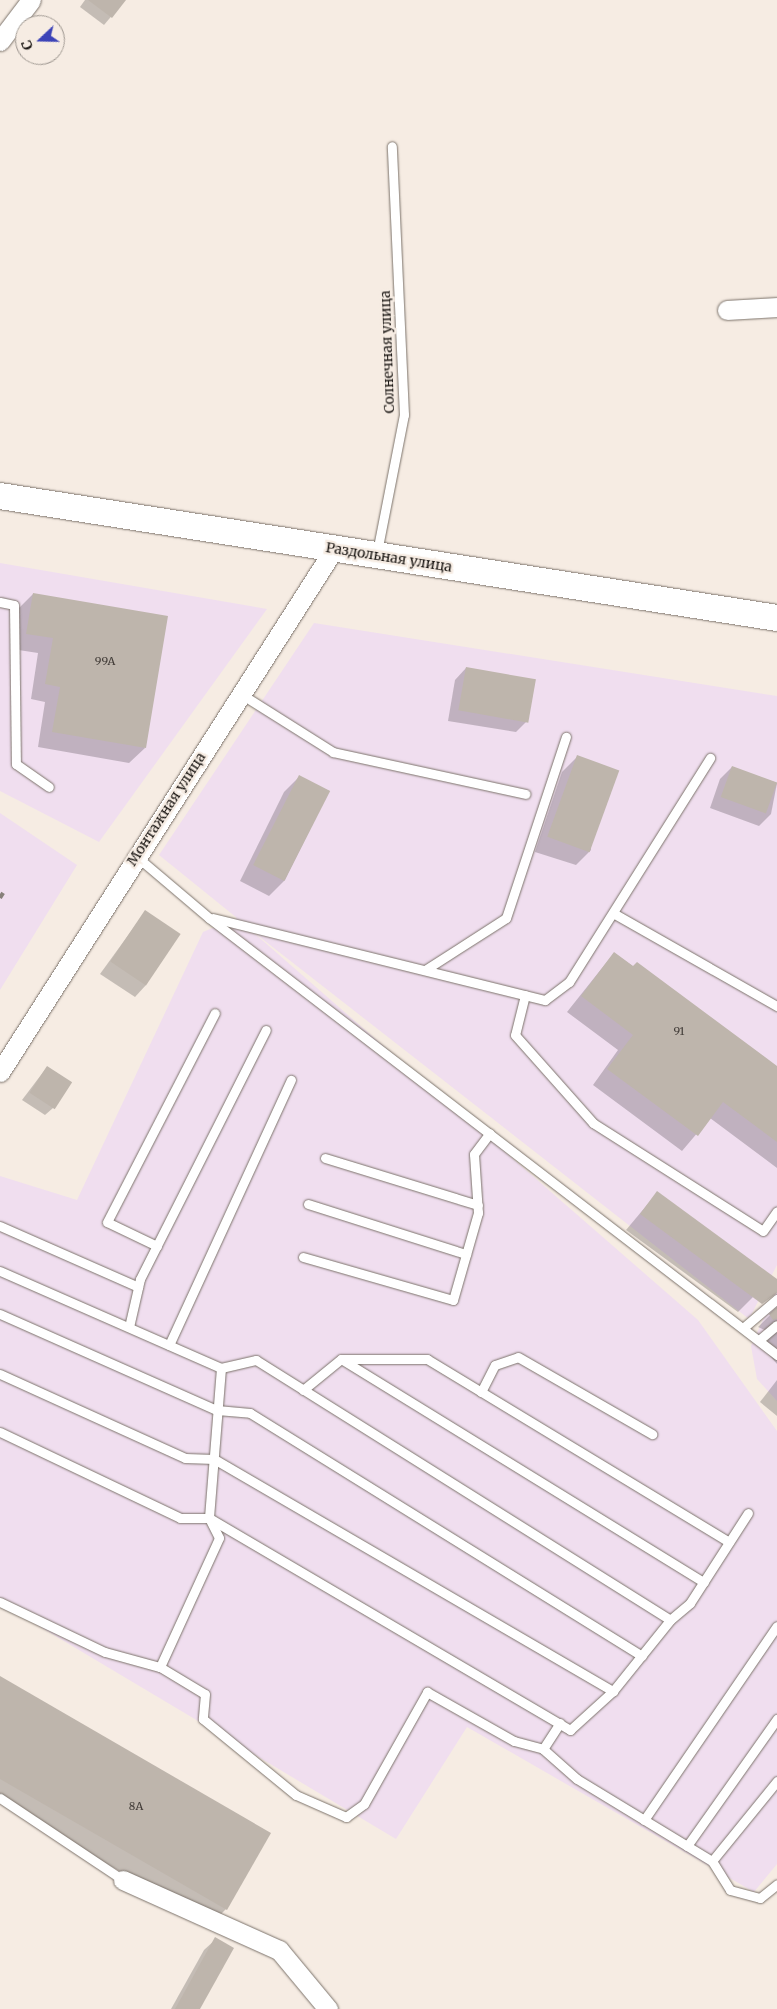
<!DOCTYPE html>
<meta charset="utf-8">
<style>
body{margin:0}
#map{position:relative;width:777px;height:2009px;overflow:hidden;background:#f6ece3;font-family:Merriweather,serif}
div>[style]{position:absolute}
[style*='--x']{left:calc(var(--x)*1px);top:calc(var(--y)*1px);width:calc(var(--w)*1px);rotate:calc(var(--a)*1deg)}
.industrial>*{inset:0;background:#f0deef}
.shadow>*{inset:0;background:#0003}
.building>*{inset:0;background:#beb5ac;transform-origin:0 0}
.roads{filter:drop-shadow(0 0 1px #7c736b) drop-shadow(0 0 1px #7c736b)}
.lane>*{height:9px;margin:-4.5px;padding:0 4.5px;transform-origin:4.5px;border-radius:4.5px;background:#fff}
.street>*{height:19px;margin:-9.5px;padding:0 9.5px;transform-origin:9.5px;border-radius:9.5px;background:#fff}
.secondary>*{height:26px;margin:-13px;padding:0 13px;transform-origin:13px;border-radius:13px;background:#fff}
.rail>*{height:4px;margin-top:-2px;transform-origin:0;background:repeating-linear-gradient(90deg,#87807a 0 9px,transparent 0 18px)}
span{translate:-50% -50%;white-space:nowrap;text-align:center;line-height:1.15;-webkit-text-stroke:4.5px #f6ece3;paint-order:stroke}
.number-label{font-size:11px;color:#423c38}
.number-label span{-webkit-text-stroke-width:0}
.street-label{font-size:14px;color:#181411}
.north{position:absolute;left:15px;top:15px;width:50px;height:50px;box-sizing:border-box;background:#f6ece3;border:1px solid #9d968f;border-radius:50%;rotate:249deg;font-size:14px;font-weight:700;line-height:20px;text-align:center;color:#181411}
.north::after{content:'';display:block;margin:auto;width:18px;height:22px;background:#3c43b7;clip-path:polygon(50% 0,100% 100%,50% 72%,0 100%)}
</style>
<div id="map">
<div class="industrial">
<div style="clip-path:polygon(0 563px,267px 609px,99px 842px,0 791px)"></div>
<div style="clip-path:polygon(314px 623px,777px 696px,777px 1265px,749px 1319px,247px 927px,698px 1320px,777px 1431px,777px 1864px,754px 1892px,467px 1727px,396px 1839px,0 1603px,0 1176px,77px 1200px,203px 932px,237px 918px,159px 855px)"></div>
<div style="clip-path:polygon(0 813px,77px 865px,0 990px)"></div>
<div style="clip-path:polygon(777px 1289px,777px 1401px,757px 1379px,751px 1346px)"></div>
</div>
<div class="shadow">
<div style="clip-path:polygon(85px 0,125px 0,104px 25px,80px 7px)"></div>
<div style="clip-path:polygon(33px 594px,145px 748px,129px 763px,38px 747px,45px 702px,31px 699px,38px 653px,12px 649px,18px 609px)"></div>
<div style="clip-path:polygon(466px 668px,527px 721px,516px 732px,448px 721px,455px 680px)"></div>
<div style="clip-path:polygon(577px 757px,591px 850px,576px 865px,535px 852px,562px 772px)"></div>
<div style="clip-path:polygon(732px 767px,777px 783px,771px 814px,759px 826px,710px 808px,720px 779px)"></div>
<div style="clip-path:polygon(299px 777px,329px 791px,285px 880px,269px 896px,240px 881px,284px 792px)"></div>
<div style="clip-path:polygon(145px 912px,146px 985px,135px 997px,100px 974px)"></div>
<div style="clip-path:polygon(614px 953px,777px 1067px,777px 1168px,710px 1118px,682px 1151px,593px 1085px,618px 1050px,567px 1012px)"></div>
<div style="clip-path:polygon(47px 1067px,53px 1108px,45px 1115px,22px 1100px)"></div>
<div style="clip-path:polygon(657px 1193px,753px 1297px,738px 1312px,626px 1230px)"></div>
<div style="clip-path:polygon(777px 1308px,777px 1364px,764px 1349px,771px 1333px,758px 1327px)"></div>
<div style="clip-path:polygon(777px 1380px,777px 1416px,760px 1402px)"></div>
<div style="clip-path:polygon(0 1678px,226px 1909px,211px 1924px,0 1802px)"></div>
<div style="clip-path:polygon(216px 1939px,199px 2009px,171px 2009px,204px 1950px)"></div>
</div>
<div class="building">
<div style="clip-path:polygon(88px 0,126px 0,112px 18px)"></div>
<div style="clip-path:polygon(33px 593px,168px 616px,146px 748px,52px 732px,60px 687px,45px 684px,53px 638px,26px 634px)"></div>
<div style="left:466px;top:667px;width:71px;height:44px;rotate:10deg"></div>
<div style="left:577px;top:755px;width:45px;height:87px;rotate:20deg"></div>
<div style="left:732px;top:766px;width:48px;height:33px;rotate:20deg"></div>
<div style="left:299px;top:775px;width:35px;height:101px;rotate:27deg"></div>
<div style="left:145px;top:910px;width:43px;height:62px;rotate:34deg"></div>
<div style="clip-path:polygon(614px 952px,633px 966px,637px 962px,777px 1066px,777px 1142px,723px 1102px,698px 1136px,607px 1069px,633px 1035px,581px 996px)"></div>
<div style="left:47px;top:1066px;width:30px;height:32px;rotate:33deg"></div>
<div style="clip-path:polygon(657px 1191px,777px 1279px,777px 1293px,762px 1304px,640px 1214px)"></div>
<div style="clip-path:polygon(777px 1307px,777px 1319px,773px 1320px,769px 1314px)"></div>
<div style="clip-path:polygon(0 1676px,271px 1833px,227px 1910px,0 1779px)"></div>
<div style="clip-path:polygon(215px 1937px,234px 1948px,200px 2009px,175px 2009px)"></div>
</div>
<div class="roads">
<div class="lane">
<div style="--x:377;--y:552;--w:140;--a:-78.9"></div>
<div style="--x:404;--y:415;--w:269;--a:-92.6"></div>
<div style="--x:0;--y:602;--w:14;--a:12"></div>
<div style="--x:14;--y:605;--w:159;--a:89.3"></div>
<div style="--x:16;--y:764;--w:40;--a:34.9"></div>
<div style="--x:241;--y:694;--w:109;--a:32.2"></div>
<div style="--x:333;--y:752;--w:197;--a:12.3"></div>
<div style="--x:136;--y:856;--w:96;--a:40.3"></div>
<div style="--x:209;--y:918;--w:717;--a:37.57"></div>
<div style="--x:613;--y:913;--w:189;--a:29.6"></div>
<div style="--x:213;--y:918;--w:342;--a:13.9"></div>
<div style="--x:545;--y:1000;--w:30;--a:-37"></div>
<div style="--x:569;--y:982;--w:265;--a:-57.8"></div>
<div style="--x:425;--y:970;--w:96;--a:-32.7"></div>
<div style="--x:506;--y:918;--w:191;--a:-71.7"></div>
<div style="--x:525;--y:995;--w:41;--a:104"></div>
<div style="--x:515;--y:1035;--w:118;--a:48.4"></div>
<div style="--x:593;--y:1123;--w:201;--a:32.4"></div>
<div style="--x:763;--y:1231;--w:24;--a:-55"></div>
<div style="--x:325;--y:1158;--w:160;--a:17.1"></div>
<div style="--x:308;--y:1204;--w:166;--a:17.6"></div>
<div style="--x:0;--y:1226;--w:151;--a:23.8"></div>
<div style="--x:157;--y:1246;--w:55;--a:-154.4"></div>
<div style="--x:107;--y:1222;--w:235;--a:-62.7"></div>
<div style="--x:303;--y:1257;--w:156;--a:16"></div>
<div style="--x:453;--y:1300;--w:91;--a:-74"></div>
<div style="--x:478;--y:1213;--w:59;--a:-93.9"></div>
<div style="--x:474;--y:1154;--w:26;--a:-53"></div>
<div style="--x:0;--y:1271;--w:241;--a:23.7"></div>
<div style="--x:221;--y:1368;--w:150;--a:94.6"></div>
<div style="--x:209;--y:1518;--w:22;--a:63"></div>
<div style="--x:219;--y:1538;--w:142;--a:114.6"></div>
<div style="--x:0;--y:1314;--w:237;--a:23.9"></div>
<div style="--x:217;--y:1410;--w:33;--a:5"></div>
<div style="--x:250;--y:1413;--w:461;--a:31.8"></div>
<div style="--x:129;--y:1327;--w:49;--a:-77.1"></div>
<div style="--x:140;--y:1279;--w:279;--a:-63.2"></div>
<div style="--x:743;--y:1328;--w:45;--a:-40.5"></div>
<div style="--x:759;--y:1340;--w:23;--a:-40"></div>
<div style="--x:169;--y:1345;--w:292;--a:-65.3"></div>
<div style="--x:342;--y:1359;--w:85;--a:0"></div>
<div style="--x:427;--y:1359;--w:353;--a:31.2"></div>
<div style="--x:221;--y:1368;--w:36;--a:-13"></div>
<div style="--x:256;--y:1360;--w:489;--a:32.1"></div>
<div style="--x:670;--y:1620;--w:26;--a:-40"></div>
<div style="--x:690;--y:1603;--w:107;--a:-57.2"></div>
<div style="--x:0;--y:1374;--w:203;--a:24.4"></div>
<div style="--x:185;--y:1458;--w:29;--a:2"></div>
<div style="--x:214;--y:1459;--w:462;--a:30.2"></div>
<div style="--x:303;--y:1390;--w:49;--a:-39.2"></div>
<div style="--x:341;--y:1359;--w:426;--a:31.6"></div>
<div style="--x:481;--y:1392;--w:30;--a:-63"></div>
<div style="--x:495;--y:1365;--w:24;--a:-19"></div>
<div style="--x:518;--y:1357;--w:155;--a:29.9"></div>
<div style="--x:0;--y:1432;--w:199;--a:25.5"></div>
<div style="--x:180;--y:1518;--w:29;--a:0"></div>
<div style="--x:209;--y:1518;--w:419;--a:30.4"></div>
<div style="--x:570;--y:1730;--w:58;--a:-42.2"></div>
<div style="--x:613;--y:1691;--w:91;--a:-51.2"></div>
<div style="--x:0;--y:1602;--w:116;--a:25.5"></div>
<div style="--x:105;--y:1652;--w:57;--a:15.3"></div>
<div style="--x:160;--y:1667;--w:52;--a:31"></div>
<div style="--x:205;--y:1694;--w:25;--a:95"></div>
<div style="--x:203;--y:1719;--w:120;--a:39.3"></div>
<div style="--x:296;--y:1795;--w:55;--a:23.7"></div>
<div style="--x:346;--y:1817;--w:22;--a:-36"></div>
<div style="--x:364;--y:1804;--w:129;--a:-60.6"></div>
<div style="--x:427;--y:1692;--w:100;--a:29.4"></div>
<div style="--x:514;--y:1741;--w:30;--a:15"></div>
<div style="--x:543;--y:1749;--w:31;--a:-57"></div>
<div style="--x:543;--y:1749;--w:45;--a:41.4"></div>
<div style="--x:577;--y:1779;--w:158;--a:31.3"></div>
<div style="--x:712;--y:1861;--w:103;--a:-50.9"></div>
<div style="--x:0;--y:1798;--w:148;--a:33.7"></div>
<div style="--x:644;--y:1820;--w:235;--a:-55.6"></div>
<div style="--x:687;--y:1846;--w:156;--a:-54.7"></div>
<div style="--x:712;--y:1861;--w:34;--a:58"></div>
<div style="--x:730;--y:1890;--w:31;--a:15"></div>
<div style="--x:760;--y:1898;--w:22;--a:-39"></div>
</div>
<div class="street">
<div style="--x:0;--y:41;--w:51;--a:-52.9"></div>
<div style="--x:727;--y:310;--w:50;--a:-3.4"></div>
<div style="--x:0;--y:1072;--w:621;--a:-57.44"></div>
<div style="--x:123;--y:1880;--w:171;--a:24.2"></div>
<div style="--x:279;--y:1950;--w:77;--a:50.3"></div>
</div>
<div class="secondary">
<div style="--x:0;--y:496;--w:787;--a:8.92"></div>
</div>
</div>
<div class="rail">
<div style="--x:0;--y:898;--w:6;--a:-59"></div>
</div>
<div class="number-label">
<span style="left:105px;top:661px">99А</span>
<span style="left:679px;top:1031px">91</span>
<span style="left:136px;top:1806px">8А</span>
</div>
<div class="street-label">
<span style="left:387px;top:352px;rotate:-92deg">Солнечная улица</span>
<span style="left:389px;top:557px;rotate:9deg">Раздольная улица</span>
<span style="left:166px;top:809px;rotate:-57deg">Монтажная улица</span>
</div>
<div class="north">С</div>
</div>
